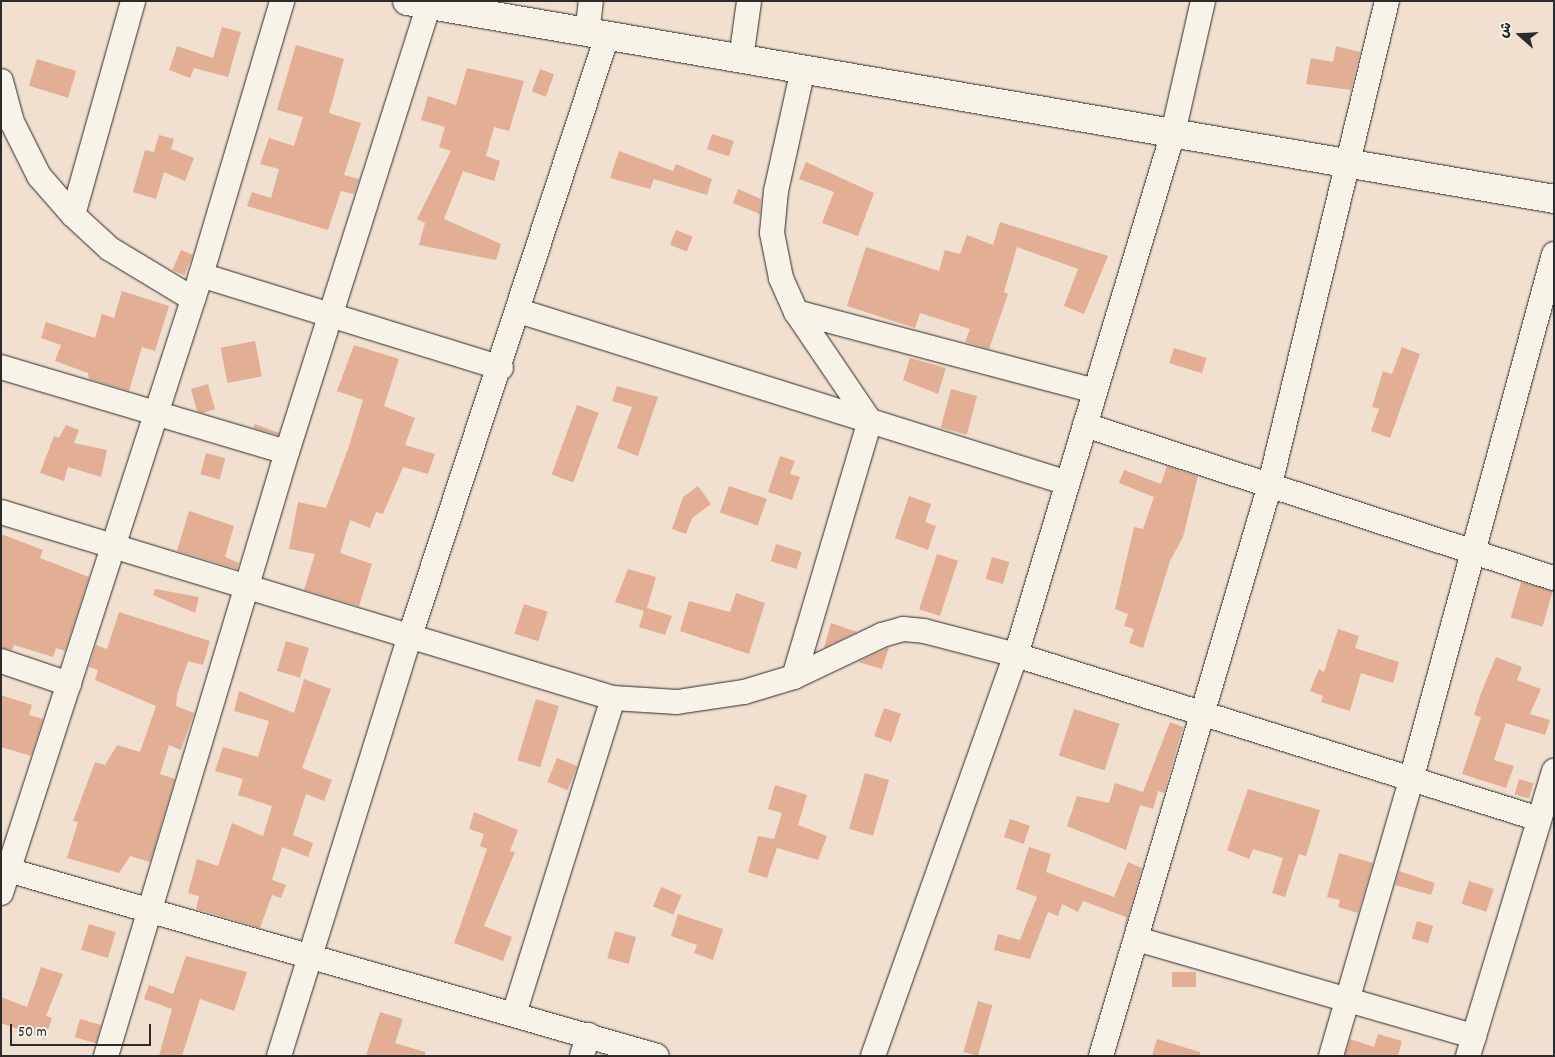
<!DOCTYPE html>
<meta charset="utf-8">
<style>
body{margin:0}
#map{position:relative;width:1555px;height:1057px;overflow:hidden;background:#f1dfcf;font-family:Dekko,"Playpen Sans Arabic",sans-serif}
div>[style]{position:absolute}
[style*='--x']{left:calc(var(--x)*1px);top:calc(var(--y)*1px);width:calc(var(--w)*1px);rotate:calc(var(--a)*1deg)}
.building>*{inset:0;background:#e2af94;transform-origin:0 0}
.roads{filter:drop-shadow(0 0 1px #2b2b2b) drop-shadow(0 0 1px #2b2b2b)}
.minor>*{height:24px;margin:-12px;padding:0 12px;transform-origin:12px;border-radius:12px;background:#f7f3e8}
.major>*{height:28px;margin:-14px;padding:0 14px;transform-origin:14px;border-radius:14px;background:#f7f3e8}
span{translate:-50% -50%;white-space:nowrap;text-align:center;line-height:1.15;-webkit-text-stroke:4px #f7f3e8;paint-order:stroke}
.frame{position:absolute;inset:0;border:2px solid #2b2b2b;pointer-events:none}
.north{position:absolute;left:1495px;top:10px;width:50px;height:50px;-webkit-text-stroke:4px #f7f3e8;paint-order:stroke;rotate:289deg;font-size:14px;font-weight:700;line-height:20px;text-align:center;color:#2b2b2b}
.north::after{content:'';display:block;margin:auto;width:18px;height:22px;background:#2b2b2b;clip-path:polygon(50% 0,100% 100%,50% 72%,0 100%)}
.scale{position:absolute;left:10px;top:1024px;width:141px;height:22px;box-sizing:border-box;border:2px solid #2b2b2b;border-top:0;padding-left:6px;font-size:15px;line-height:18px;white-space:nowrap;color:#2b2b2b;-webkit-text-stroke:4px #f7f3e8;paint-order:stroke}
</style>
<div id="map">
<div class="building">
<div style="clip-path:polygon(222px 27px,241px 32px,228px 77px,194px 68px,190px 78px,169px 70px,177px 46px,213px 58px)"></div>
<div style="clip-path:polygon(296px 45px,344px 59px,329px 113px,361px 123px,344px 175px,359px 179px,354px 194px,341px 191px,328px 230px,247px 206px,252px 192px,271px 198px,279px 169px,260px 164px,269px 138px,294px 146px,303px 117px,277px 110px)"></div>
<div style="clip-path:polygon(1336px 46px,1360px 52px,1351px 90px,1306px 84px,1311px 58px,1333px 62px)"></div>
<div style="left:37px;top:59px;width:41px;height:28px;rotate:17deg"></div>
<div style="clip-path:polygon(467px 68px,524px 81px,509px 131px,494px 127px,486px 156px,500px 161px,494px 181px,463px 171px,444px 219px,501px 244px,496px 260px,419px 245px,425px 223px,417px 219px,451px 151px,439px 147px,445px 127px,421px 120px,428px 96px,456px 105px)"></div>
<div style="left:540px;top:69px;width:15px;height:24px;rotate:20deg"></div>
<div style="left:712px;top:134px;width:23px;height:16px;rotate:18deg"></div>
<div style="clip-path:polygon(159px 135px,174px 139px,171px 149px,194px 158px,185px 181px,164px 172px,156px 199px,133px 192px,145px 150px,154px 152px)"></div>
<div style="clip-path:polygon(619px 151px,673px 171px,676px 164px,712px 179px,707px 195px,654px 179px,650px 189px,610px 178px)"></div>
<div style="clip-path:polygon(806px 162px,874px 193px,858px 236px,822px 223px,834px 192px,799px 179px)"></div>
<div style="clip-path:polygon(738px 189px,761px 199px,760px 214px,733px 203px)"></div>
<div style="clip-path:polygon(1000px 222px,1108px 256px,1084px 314px,1064px 306px,1078px 269px,1017px 247px,1004px 292px,1008px 294px,989px 349px,965px 342px,970px 329px,920px 313px,915px 328px,847px 306px,866px 247px,939px 271px,945px 250px,960px 254px,967px 235px,993px 245px)"></div>
<div style="left:676px;top:230px;width:18px;height:16px;rotate:22deg"></div>
<div style="left:181px;top:250px;width:13px;height:22px;rotate:23deg"></div>
<div style="clip-path:polygon(122px 291px,169px 306px,155px 351px,142px 347px,129px 391px,89px 379px,88px 373px,55px 361px,61px 345px,41px 338px,46px 322px,95px 338px,102px 314px,114px 318px)"></div>
<div style="left:255px;top:341px;width:36px;height:35px;rotate:79deg"></div>
<div style="clip-path:polygon(354px 345px,399px 359px,384px 406px,415px 418px,405px 445px,435px 454px,428px 474px,403px 467px,383px 514px,376px 512px,370px 528px,350px 520px,340px 553px,372px 564px,359px 606px,304px 590px,315px 554px,289px 549px,298px 502px,326px 508px,348px 449px,363px 400px,337px 391px)"></div>
<div style="clip-path:polygon(1402px 347px,1420px 354px,1390px 438px,1371px 431px,1379px 409px,1372px 407px,1383px 371px,1392px 374px)"></div>
<div style="left:1174px;top:348px;width:34px;height:16px;rotate:17deg"></div>
<div style="clip-path:polygon(910px 358px,946px 368px,938px 394px,903px 380px)"></div>
<div style="clip-path:polygon(208px 384px,215px 409px,203px 413px,197px 411px,191px 389px)"></div>
<div style="clip-path:polygon(617px 386px,658px 397px,638px 456px,617px 448px,632px 407px,612px 401px)"></div>
<div style="left:951px;top:389px;width:27px;height:40px;rotate:15deg"></div>
<div style="left:577px;top:405px;width:23px;height:74px;rotate:20deg"></div>
<div style="clip-path:polygon(255px 424px,279px 433px,278px 435px,253px 428px)"></div>
<div style="clip-path:polygon(66px 425px,79px 430px,74px 443px,107px 450px,101px 477px,68px 467px,64px 481px,40px 473px,54px 436px,59px 438px)"></div>
<div style="left:206px;top:453px;width:20px;height:22px;rotate:15deg"></div>
<div style="clip-path:polygon(780px 456px,795px 461px,790px 474px,800px 477px,792px 500px,768px 492px)"></div>
<div style="clip-path:polygon(1167px 466px,1198px 476px,1183px 537px,1170px 561px,1143px 648px,1129px 643px,1134px 629px,1124px 626px,1128px 614px,1115px 609px,1134px 527px,1143px 529px,1154px 497px,1119px 483px,1124px 470px,1161px 484px)"></div>
<div style="clip-path:polygon(698px 486px,711px 504px,692px 518px,686px 534px,672px 529px,683px 497px)"></div>
<div style="left:729px;top:486px;width:40px;height:28px;rotate:19deg"></div>
<div style="clip-path:polygon(909px 496px,931px 504px,925px 522px,936px 526px,928px 550px,895px 538px)"></div>
<div style="clip-path:polygon(189px 511px,234px 526px,225px 557px,239px 563px,237px 569px,177px 551px)"></div>
<div style="clip-path:polygon(1px 534px,43px 550px,40px 558px,89px 577px,65px 651px,56px 648px,53px 657px,14px 645px,12px 650px,1px 648px)"></div>
<div style="left:776px;top:544px;width:27px;height:18px;rotate:17deg"></div>
<div style="left:937px;top:554px;width:22px;height:58px;rotate:18deg"></div>
<div style="left:992px;top:557px;width:18px;height:23px;rotate:16deg"></div>
<div style="clip-path:polygon(628px 569px,656px 577px,647px 608px,672px 616px,665px 635px,639px 627px,644px 611px,615px 602px)"></div>
<div style="left:1521px;top:582px;width:33px;height:37px;rotate:16deg"></div>
<div style="clip-path:polygon(155px 589px,199px 597px,195px 613px,153px 595px)"></div>
<div style="clip-path:polygon(736px 593px,765px 603px,749px 654px,680px 631px,689px 601px,730px 612px)"></div>
<div style="left:524px;top:604px;width:25px;height:31px;rotate:18deg"></div>
<div style="clip-path:polygon(119px 612px,210px 641px,203px 665px,188px 661px,177px 695px,176px 706px,194px 713px,181px 750px,169px 745px,160px 774px,175px 779px,150px 862px,130px 856px,119px 873px,67px 858px,78px 822px,73px 821px,95px 762px,105px 765px,117px 745px,140px 752px,156px 706px,95px 680px,98px 670px,89px 667px,96px 645px,107px 649px)"></div>
<div style="clip-path:polygon(831px 623px,857px 632px,824px 648px)"></div>
<div style="clip-path:polygon(1338px 629px,1359px 636px,1355px 648px,1399px 662px,1393px 683px,1361px 673px,1350px 711px,1321px 702px,1323px 696px,1310px 691px,1319px 669px,1324px 672px)"></div>
<div style="left:286px;top:641px;width:24px;height:31px;rotate:17deg"></div>
<div style="clip-path:polygon(889px 647px,882px 669px,858px 662px,887px 648px)"></div>
<div style="clip-path:polygon(1496px 657px,1522px 667px,1517px 680px,1541px 689px,1530px 714px,1550px 720px,1545px 735px,1506px 723px,1494px 760px,1514px 766px,1506px 788px,1462px 774px,1481px 717px,1474px 715px,1481px 693px)"></div>
<div style="clip-path:polygon(304px 679px,331px 689px,302px 768px,332px 780px,324px 801px,306px 794px,293px 835px,313px 843px,308px 857px,282px 847px,272px 880px,286px 885px,281px 898px,272px 895px,260px 928px,196px 909px,199px 896px,188px 893px,197px 859px,218px 866px,232px 823px,263px 836px,272px 806px,238px 795px,243px 779px,215px 771px,223px 747px,258px 757px,269px 721px,234px 711px,239px 691px,294px 713px)"></div>
<div style="clip-path:polygon(1px 695px,32px 705px,29px 715px,43px 719px,31px 756px,1px 747px)"></div>
<div style="left:536px;top:699px;width:24px;height:64px;rotate:17deg"></div>
<div style="left:884px;top:708px;width:18px;height:30px;rotate:19deg"></div>
<div style="left:1074px;top:709px;width:48px;height:49px;rotate:18deg"></div>
<div style="clip-path:polygon(1170px 722px,1183px 727px,1164px 793px,1158px 791px,1153px 809px,1140px 805px,1126px 850px,1067px 826px,1077px 796px,1109px 803px,1115px 783px,1143px 792px)"></div>
<div style="left:557px;top:758px;width:22px;height:26px;rotate:22deg"></div>
<div style="left:865px;top:773px;width:25px;height:58px;rotate:16deg"></div>
<div style="left:1519px;top:779px;width:15px;height:16px;rotate:16deg"></div>
<div style="clip-path:polygon(775px 785px,807px 795px,798px 825px,827px 836px,818px 860px,777px 848px,767px 878px,748px 872px,758px 836px,774px 839px,782px 813px,768px 809px)"></div>
<div style="clip-path:polygon(1248px 789px,1320px 810px,1306px 856px,1299px 854px,1285px 897px,1272px 893px,1283px 858px,1253px 849px,1249px 859px,1227px 850px)"></div>
<div style="clip-path:polygon(474px 812px,518px 830px,510px 851px,515px 852px,484px 926px,512px 937px,503px 961px,454px 943px,487px 849px,480px 846px,484px 834px,469px 829px)"></div>
<div style="left:1010px;top:819px;width:21px;height:19px;rotate:19deg"></div>
<div style="clip-path:polygon(1029px 847px,1051px 854px,1046px 872px,1114px 897px,1128px 862px,1142px 868px,1124px 930px,1126px 917px,1083px 901px,1078px 912px,1062px 904px,1058px 916px,1048px 912px,1030px 959px,994px 950px,998px 934px,1020px 940px,1037px 897px,1016px 889px)"></div>
<div style="clip-path:polygon(1339px 853px,1373px 863px,1358px 913px,1338px 907px,1340px 900px,1327px 897px)"></div>
<div style="clip-path:polygon(1399px 871px,1435px 883px,1431px 895px,1395px 885px)"></div>
<div style="left:1469px;top:881px;width:26px;height:24px;rotate:18deg"></div>
<div style="left:661px;top:887px;width:22px;height:21px;rotate:22deg"></div>
<div style="clip-path:polygon(678px 914px,723px 929px,713px 960px,694px 953px,697px 945px,671px 936px)"></div>
<div style="left:1417px;top:921px;width:17px;height:18px;rotate:17deg"></div>
<div style="left:89px;top:924px;width:28px;height:27px;rotate:17deg"></div>
<div style="left:615px;top:931px;width:22px;height:28px;rotate:16deg"></div>
<div style="clip-path:polygon(186px 956px,247px 972px,234px 1011px,200px 999px,182px 1056px,159px 1056px,172px 1009px,144px 999px,149px 985px,173px 994px)"></div>
<div style="clip-path:polygon(41px 967px,63px 974px,46px 1016px,52px 1018px,45px 1039px,1px 1023px,1px 997px,27px 1007px)"></div>
<div style="left:1196px;top:972px;width:15px;height:24px;rotate:90deg"></div>
<div style="left:978px;top:1001px;width:15px;height:53px;rotate:16deg"></div>
<div style="clip-path:polygon(380px 1012px,403px 1019px,395px 1043px,425px 1052px,425px 1056px,366px 1056px)"></div>
<div style="left:80px;top:1019px;width:22px;height:19px;rotate:16deg"></div>
<div style="clip-path:polygon(1378px 1034px,1402px 1041px,1398px 1056px,1345px 1056px,1350px 1039px,1374px 1047px)"></div>
<div style="clip-path:polygon(1157px 1039px,1200px 1052px,1200px 1056px,1152px 1056px)"></div>
</div>
<div class="roads">
<div class="minor">
<div style="--x:587;--y:33;--w:32;--a:-83"></div>
<div style="--x:741;--y:59;--w:59;--a:-82.1"></div>
<div style="--x:1;--y:81;--w:42;--a:75"></div>
<div style="--x:12;--y:122;--w:60;--a:63.4"></div>
<div style="--x:39;--y:176;--w:52;--a:48.9"></div>
<div style="--x:73;--y:215;--w:50;--a:42.6"></div>
<div style="--x:110;--y:249;--w:97;--a:31.1"></div>
<div style="--x:73;--y:215;--w:222;--a:-74.3"></div>
<div style="--x:201;--y:275;--w:314;--a:17.2"></div>
<div style="--x:519;--y:311;--w:575;--a:17.4"></div>
<div style="--x:796;--y:312;--w:309;--a:14.8"></div>
<div style="--x:1;--y:367;--w:298;--a:16.6"></div>
<div style="--x:1085;--y:425;--w:493;--a:18.1"></div>
<div style="--x:1;--y:512;--w:640;--a:16.91"></div>
<div style="--x:613;--y:698;--w:64;--a:3.6"></div>
<div style="--x:677;--y:702;--w:68;--a:-8.5"></div>
<div style="--x:744;--y:692;--w:52;--a:-16.7"></div>
<div style="--x:794;--y:677;--w:98;--a:-25.5"></div>
<div style="--x:882;--y:635;--w:22;--a:-16"></div>
<div style="--x:903;--y:629;--w:21;--a:5"></div>
<div style="--x:924;--y:631;--w:95;--a:14.6"></div>
<div style="--x:1016;--y:655;--w:548;--a:17.41"></div>
<div style="--x:1;--y:661;--w:72;--a:18.7"></div>
<div style="--x:794;--y:677;--w:267;--a:-73.5"></div>
<div style="--x:870;--y:421;--w:132;--a:-124.2"></div>
<div style="--x:796;--y:312;--w:37;--a:-114"></div>
<div style="--x:781;--y:278;--w:46;--a:-101.3"></div>
<div style="--x:772;--y:233;--w:42;--a:-84.6"></div>
<div style="--x:776;--y:191;--w:125;--a:-77.5"></div>
<div style="--x:1;--y:868;--w:682;--a:15.99"></div>
<div style="--x:1;--y:893;--w:650;--a:-72.07"></div>
<div style="--x:201;--y:275;--w:286;--a:-73.5"></div>
<div style="--x:1137;--y:939;--w:351;--a:16.1"></div>
<div style="--x:514;--y:1014;--w:331;--a:-72.6"></div>
<div style="--x:106;--y:1056;--w:631;--a:-73.32"></div>
<div style="--x:287;--y:452;--w:473;--a:-72.4"></div>
<div style="--x:279;--y:1056;--w:440;--a:-72.7"></div>
<div style="--x:410;--y:636;--w:632;--a:-71.82"></div>
<div style="--x:582;--y:1056;--w:22;--a:-74"></div>
<div style="--x:873;--y:1056;--w:426;--a:-70.4"></div>
<div style="--x:1016;--y:655;--w:545;--a:-73.26"></div>
<div style="--x:1173;--y:133;--w:135;--a:-77.2"></div>
<div style="--x:1101;--y:1056;--w:592;--a:-73.52"></div>
<div style="--x:1269;--y:488;--w:501;--a:-76.38"></div>
<div style="--x:1331;--y:1056;--w:287;--a:-73.8"></div>
<div style="--x:1411;--y:780;--w:545;--a:-74.79"></div>
<div style="--x:1468;--y:1056;--w:298;--a:-73.2"></div>
</div>
<div class="major">
<div style="--x:407;--y:1;--w:1164;--a:9.79"></div>
</div>
</div>
<div class="frame"></div>
<div class="north">ش</div>
<div class="scale">50 m</div>
</div>
